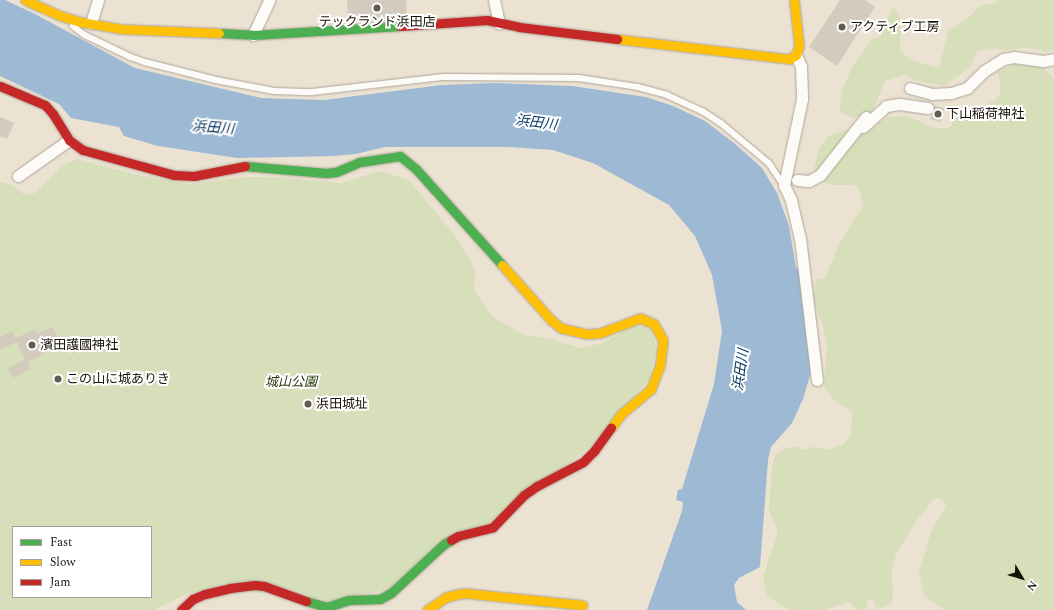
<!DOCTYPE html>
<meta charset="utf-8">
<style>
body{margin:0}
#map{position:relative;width:1054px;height:610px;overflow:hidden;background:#ece2d2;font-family:Spectral,"Noto Sans JP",serif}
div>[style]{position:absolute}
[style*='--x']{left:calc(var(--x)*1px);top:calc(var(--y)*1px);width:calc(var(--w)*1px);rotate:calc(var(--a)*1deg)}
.green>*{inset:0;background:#d7dfba}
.water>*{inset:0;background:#9eb9d3}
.building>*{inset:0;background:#d2cbbe}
.roads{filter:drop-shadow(0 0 1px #aea69a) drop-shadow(0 0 1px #aea69a)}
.lane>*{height:5.5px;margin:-2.75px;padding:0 2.75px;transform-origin:2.75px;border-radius:2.75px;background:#fcfbf8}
.street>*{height:11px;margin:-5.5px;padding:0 5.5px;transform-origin:5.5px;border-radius:5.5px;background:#fcfbf8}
.fast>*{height:9px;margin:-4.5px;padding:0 4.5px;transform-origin:4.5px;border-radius:4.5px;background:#4caf50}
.slow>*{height:9px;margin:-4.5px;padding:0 4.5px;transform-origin:4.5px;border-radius:4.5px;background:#ffc107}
.jam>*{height:9px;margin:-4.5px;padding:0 4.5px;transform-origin:4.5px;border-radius:4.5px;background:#c62828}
.dots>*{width:11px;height:11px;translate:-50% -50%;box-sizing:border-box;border:2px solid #fff;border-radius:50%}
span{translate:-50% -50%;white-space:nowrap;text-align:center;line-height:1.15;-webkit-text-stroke:4px #fff;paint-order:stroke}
.poi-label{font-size:13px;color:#191309}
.left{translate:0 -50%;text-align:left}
.park-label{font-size:13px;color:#27360d;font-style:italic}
.water-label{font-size:14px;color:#01355e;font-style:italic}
.legend{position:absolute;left:12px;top:526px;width:140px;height:72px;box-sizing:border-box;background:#fff;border:1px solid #a3a19d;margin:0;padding:5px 7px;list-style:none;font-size:12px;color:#191309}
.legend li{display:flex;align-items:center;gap:8px;height:20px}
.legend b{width:20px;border:1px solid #a3a19d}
.north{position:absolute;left:1002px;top:558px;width:40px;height:40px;-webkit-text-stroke:3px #fff;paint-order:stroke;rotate:128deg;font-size:11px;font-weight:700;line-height:16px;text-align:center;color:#191309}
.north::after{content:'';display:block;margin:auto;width:14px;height:18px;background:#191309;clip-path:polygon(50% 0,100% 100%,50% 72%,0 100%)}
</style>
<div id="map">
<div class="green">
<div style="clip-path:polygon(998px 0,1054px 0,1054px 50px,1046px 52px,1025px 47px,1009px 50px,990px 48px,976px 52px,971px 67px,944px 86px,918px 81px,904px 75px,885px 81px,873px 110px,854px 118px,839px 112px,842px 91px,852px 67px,872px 39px,881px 36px,887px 19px,894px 7px,901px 20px,900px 51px,914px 61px,939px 68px,948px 32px,969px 17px,980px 6px,996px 3px)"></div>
<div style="clip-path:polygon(1015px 64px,1038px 66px,1045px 69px,1054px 79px,1054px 610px,945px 610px,924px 595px,919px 572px,931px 531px,946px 507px,944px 501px,939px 498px,934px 499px,917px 520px,896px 554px,891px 575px,893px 589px,892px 602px,888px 606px,877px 609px,873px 600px,868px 599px,865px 610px,858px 610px,848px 602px,824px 610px,792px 610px,783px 607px,767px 595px,763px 577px,778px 532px,769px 511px,771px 475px,775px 455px,785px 448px,798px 447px,805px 450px,812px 447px,830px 449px,843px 445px,850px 436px,853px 413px,835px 401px,824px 387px,827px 344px,822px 323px,813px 300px,816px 280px,825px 278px,838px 247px,852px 222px,863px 208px,859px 189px,854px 185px,831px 185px,819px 179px,814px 169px,819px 148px,829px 136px,845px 130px,865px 133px,888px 117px,907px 116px,930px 126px,943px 129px,950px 127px,955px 118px,994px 101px,999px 95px,1001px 88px,997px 72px)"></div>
<div style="clip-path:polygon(evenodd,78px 159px,133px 174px,188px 184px,246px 177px,274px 177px,341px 183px,380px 171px,409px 180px,456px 237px,475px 269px,474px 290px,492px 316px,523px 335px,547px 338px,581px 348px,603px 343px,635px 324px,651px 330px,655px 340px,656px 351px,649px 380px,594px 443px,572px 461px,499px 516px,389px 589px,331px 601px,290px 593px,197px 591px,185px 595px,154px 610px,0 610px,0 182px,12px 185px,25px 195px,35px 193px,63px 165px,78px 159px,13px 527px,151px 527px,151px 597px,13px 597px,13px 527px)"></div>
</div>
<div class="water">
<div style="clip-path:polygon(0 0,5px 0,35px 14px,135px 68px,261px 98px,324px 100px,442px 85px,494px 83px,572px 86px,646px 97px,673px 106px,705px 121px,734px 143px,762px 168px,777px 193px,789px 226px,796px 268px,800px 269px,812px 369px,803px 399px,792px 423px,771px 447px,768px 460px,760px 567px,739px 578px,734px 585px,737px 602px,746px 610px,647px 610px,682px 511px,683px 502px,676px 500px,678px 490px,682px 489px,714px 384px,722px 331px,712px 275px,695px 236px,669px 205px,593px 163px,553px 150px,509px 147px,385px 147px,356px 154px,335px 156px,237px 158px,158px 146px,124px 136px,119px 127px,71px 118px,59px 104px,0 76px)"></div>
</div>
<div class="building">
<div style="clip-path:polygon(347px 0,406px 0,407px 16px,353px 19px,348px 17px)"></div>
<div style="clip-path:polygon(840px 0,865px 0,875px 7px,837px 66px,809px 47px)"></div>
<div style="clip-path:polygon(935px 106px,944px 108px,941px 122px,930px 119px)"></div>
<div style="clip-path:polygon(0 117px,14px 123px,7px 139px,0 136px)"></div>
<div style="clip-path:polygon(52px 327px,59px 339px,43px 347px,45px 353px,28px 362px,31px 369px,13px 378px,8px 368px,25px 359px,16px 342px,0 350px,0 337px,13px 331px,16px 338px,35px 329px,37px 334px)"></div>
</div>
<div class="roads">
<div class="lane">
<div style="--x:73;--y:26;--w:15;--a:37"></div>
<div style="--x:85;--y:35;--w:51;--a:25.6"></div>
<div style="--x:131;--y:57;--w:15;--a:20"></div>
<div style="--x:145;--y:62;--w:73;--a:14.2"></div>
<div style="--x:216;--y:80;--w:59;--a:10.7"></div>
<div style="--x:274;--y:91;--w:38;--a:2"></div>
<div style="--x:312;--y:92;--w:133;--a:-6.5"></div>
<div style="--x:444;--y:77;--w:135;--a:0.4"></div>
<div style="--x:579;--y:78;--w:60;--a:8.7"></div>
<div style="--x:638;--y:87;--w:30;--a:15"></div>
<div style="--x:667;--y:95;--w:41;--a:24.7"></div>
<div style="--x:704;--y:112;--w:20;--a:33"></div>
<div style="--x:721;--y:123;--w:62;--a:39.8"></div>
<div style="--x:769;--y:163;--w:27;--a:56"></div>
</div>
<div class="street">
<div style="--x:494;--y:0;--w:24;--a:78"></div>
<div style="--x:91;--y:23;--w:24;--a:-73"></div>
<div style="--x:253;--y:35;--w:38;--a:-65"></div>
<div style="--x:796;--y:55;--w:12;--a:66"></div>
<div style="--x:801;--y:66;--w:33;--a:88"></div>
<div style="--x:802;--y:99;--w:88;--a:101.8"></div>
<div style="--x:784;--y:185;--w:17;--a:65"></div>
<div style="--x:791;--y:200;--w:39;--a:77"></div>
<div style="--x:800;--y:238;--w:143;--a:83.2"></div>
<div style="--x:910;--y:88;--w:23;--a:15"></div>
<div style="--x:932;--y:94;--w:19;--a:-3"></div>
<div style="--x:951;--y:93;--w:17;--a:-17"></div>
<div style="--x:967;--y:88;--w:24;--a:-45"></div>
<div style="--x:984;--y:71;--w:22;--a:-32"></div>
<div style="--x:1003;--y:59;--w:11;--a:-10"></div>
<div style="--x:1014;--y:57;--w:29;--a:8"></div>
<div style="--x:1043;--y:61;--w:11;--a:-10"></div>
<div style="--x:863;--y:127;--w:31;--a:-42"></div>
<div style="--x:886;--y:106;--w:13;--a:-9"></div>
<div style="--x:899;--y:104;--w:29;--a:8"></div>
<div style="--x:18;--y:176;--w:62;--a:-35.2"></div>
<div style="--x:797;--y:180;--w:12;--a:5"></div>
<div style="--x:809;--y:181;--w:13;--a:-29"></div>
<div style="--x:820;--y:175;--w:74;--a:-51.6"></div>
</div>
<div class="fast">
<div style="--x:219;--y:33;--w:34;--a:3"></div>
<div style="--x:253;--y:35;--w:147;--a:-3.5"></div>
<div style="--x:245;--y:166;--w:81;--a:4.9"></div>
<div style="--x:326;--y:173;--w:10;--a:-6"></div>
<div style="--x:336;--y:172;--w:26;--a:-23"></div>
<div style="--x:360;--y:162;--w:40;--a:-8.5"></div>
<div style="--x:400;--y:156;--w:21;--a:39"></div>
<div style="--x:416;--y:169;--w:129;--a:48.1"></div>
<div style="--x:306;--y:601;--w:22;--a:16"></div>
<div style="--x:327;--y:607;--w:23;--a:-18"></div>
<div style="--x:349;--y:600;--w:31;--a:-2"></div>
<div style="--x:380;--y:599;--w:13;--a:-29"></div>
<div style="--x:391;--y:593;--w:72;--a:-42.8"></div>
<div style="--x:444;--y:544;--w:8;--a:-30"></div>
</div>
<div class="slow">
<div style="--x:25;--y:0;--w:39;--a:24"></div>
<div style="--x:61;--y:16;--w:21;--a:17"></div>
<div style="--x:81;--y:22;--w:42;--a:9.7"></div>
<div style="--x:122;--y:29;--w:97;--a:2.4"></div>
<div style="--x:617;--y:39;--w:173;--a:6.6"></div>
<div style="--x:789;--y:59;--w:8;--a:-30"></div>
<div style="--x:796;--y:55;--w:9;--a:-72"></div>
<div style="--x:799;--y:46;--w:46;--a:-96.2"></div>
<div style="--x:502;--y:265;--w:74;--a:48.3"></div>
<div style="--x:551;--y:320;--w:13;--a:39"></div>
<div style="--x:561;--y:328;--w:27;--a:13"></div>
<div style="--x:587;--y:334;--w:13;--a:-4"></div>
<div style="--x:600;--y:333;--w:43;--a:-20.6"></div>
<div style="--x:640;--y:318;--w:15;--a:23"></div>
<div style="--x:654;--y:324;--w:18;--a:61"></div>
<div style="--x:663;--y:340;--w:25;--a:97"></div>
<div style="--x:660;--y:365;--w:26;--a:111"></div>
<div style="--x:651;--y:389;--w:38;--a:140"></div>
<div style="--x:622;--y:413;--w:19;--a:126"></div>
<div style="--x:427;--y:610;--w:23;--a:-34"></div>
<div style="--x:446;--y:597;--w:18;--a:-13"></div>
<div style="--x:464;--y:593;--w:119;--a:5.8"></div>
</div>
<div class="jam">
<div style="--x:400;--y:26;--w:87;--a:-3.9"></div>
<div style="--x:487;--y:20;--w:33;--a:12"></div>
<div style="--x:519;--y:27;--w:99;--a:7"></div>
<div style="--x:0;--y:86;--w:49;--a:22.9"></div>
<div style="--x:45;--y:105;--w:12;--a:48"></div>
<div style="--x:53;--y:114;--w:31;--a:58"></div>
<div style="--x:69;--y:140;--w:17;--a:36"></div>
<div style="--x:83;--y:150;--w:94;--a:15.4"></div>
<div style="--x:174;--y:175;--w:20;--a:3"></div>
<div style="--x:194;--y:176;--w:52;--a:-11.1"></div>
<div style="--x:451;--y:540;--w:8;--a:-30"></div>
<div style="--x:458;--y:536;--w:36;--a:-14"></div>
<div style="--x:493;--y:527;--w:45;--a:-45.9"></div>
<div style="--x:524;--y:495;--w:16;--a:-35"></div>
<div style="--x:537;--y:486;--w:52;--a:-27.6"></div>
<div style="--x:583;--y:462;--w:16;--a:-45"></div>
<div style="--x:594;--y:451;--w:29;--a:-54"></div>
<div style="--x:181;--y:610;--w:16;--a:-43"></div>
<div style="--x:193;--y:599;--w:13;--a:-23"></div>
<div style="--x:205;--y:594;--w:26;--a:-13"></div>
<div style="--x:230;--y:588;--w:25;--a:-7"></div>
<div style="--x:255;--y:585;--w:9;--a:6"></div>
<div style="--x:264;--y:586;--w:45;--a:19.7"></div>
</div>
</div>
<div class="dots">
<div style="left:377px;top:8px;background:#635b4f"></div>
<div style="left:842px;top:27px;background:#635b4f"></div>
<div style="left:938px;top:114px;background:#635b4f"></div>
<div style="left:32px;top:345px;background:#635b4f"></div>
<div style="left:58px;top:379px;background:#635b4f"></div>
<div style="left:308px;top:404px;background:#635b4f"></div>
</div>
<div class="poi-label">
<span style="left:377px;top:22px">テックランド浜田店</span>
<span class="left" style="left:850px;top:27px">アクティブ工房</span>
<span class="left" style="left:946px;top:114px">下山稲荷神社</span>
<span class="left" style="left:40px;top:345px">濱田護國神社</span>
<span class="left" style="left:66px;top:379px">この山に城ありき</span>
<span class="left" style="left:316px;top:404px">浜田城址</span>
</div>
<div class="park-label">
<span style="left:291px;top:382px">城山公園</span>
</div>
<div class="water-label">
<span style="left:536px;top:123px;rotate:7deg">浜田川</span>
<span style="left:213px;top:128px;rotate:5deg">浜田川</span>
<span style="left:741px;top:370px;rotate:-82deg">浜田川</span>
</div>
<ul class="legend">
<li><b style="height:5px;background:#4caf50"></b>Fast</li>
<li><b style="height:5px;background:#ffc107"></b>Slow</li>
<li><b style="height:5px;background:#c62828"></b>Jam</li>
</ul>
<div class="north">N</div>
</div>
